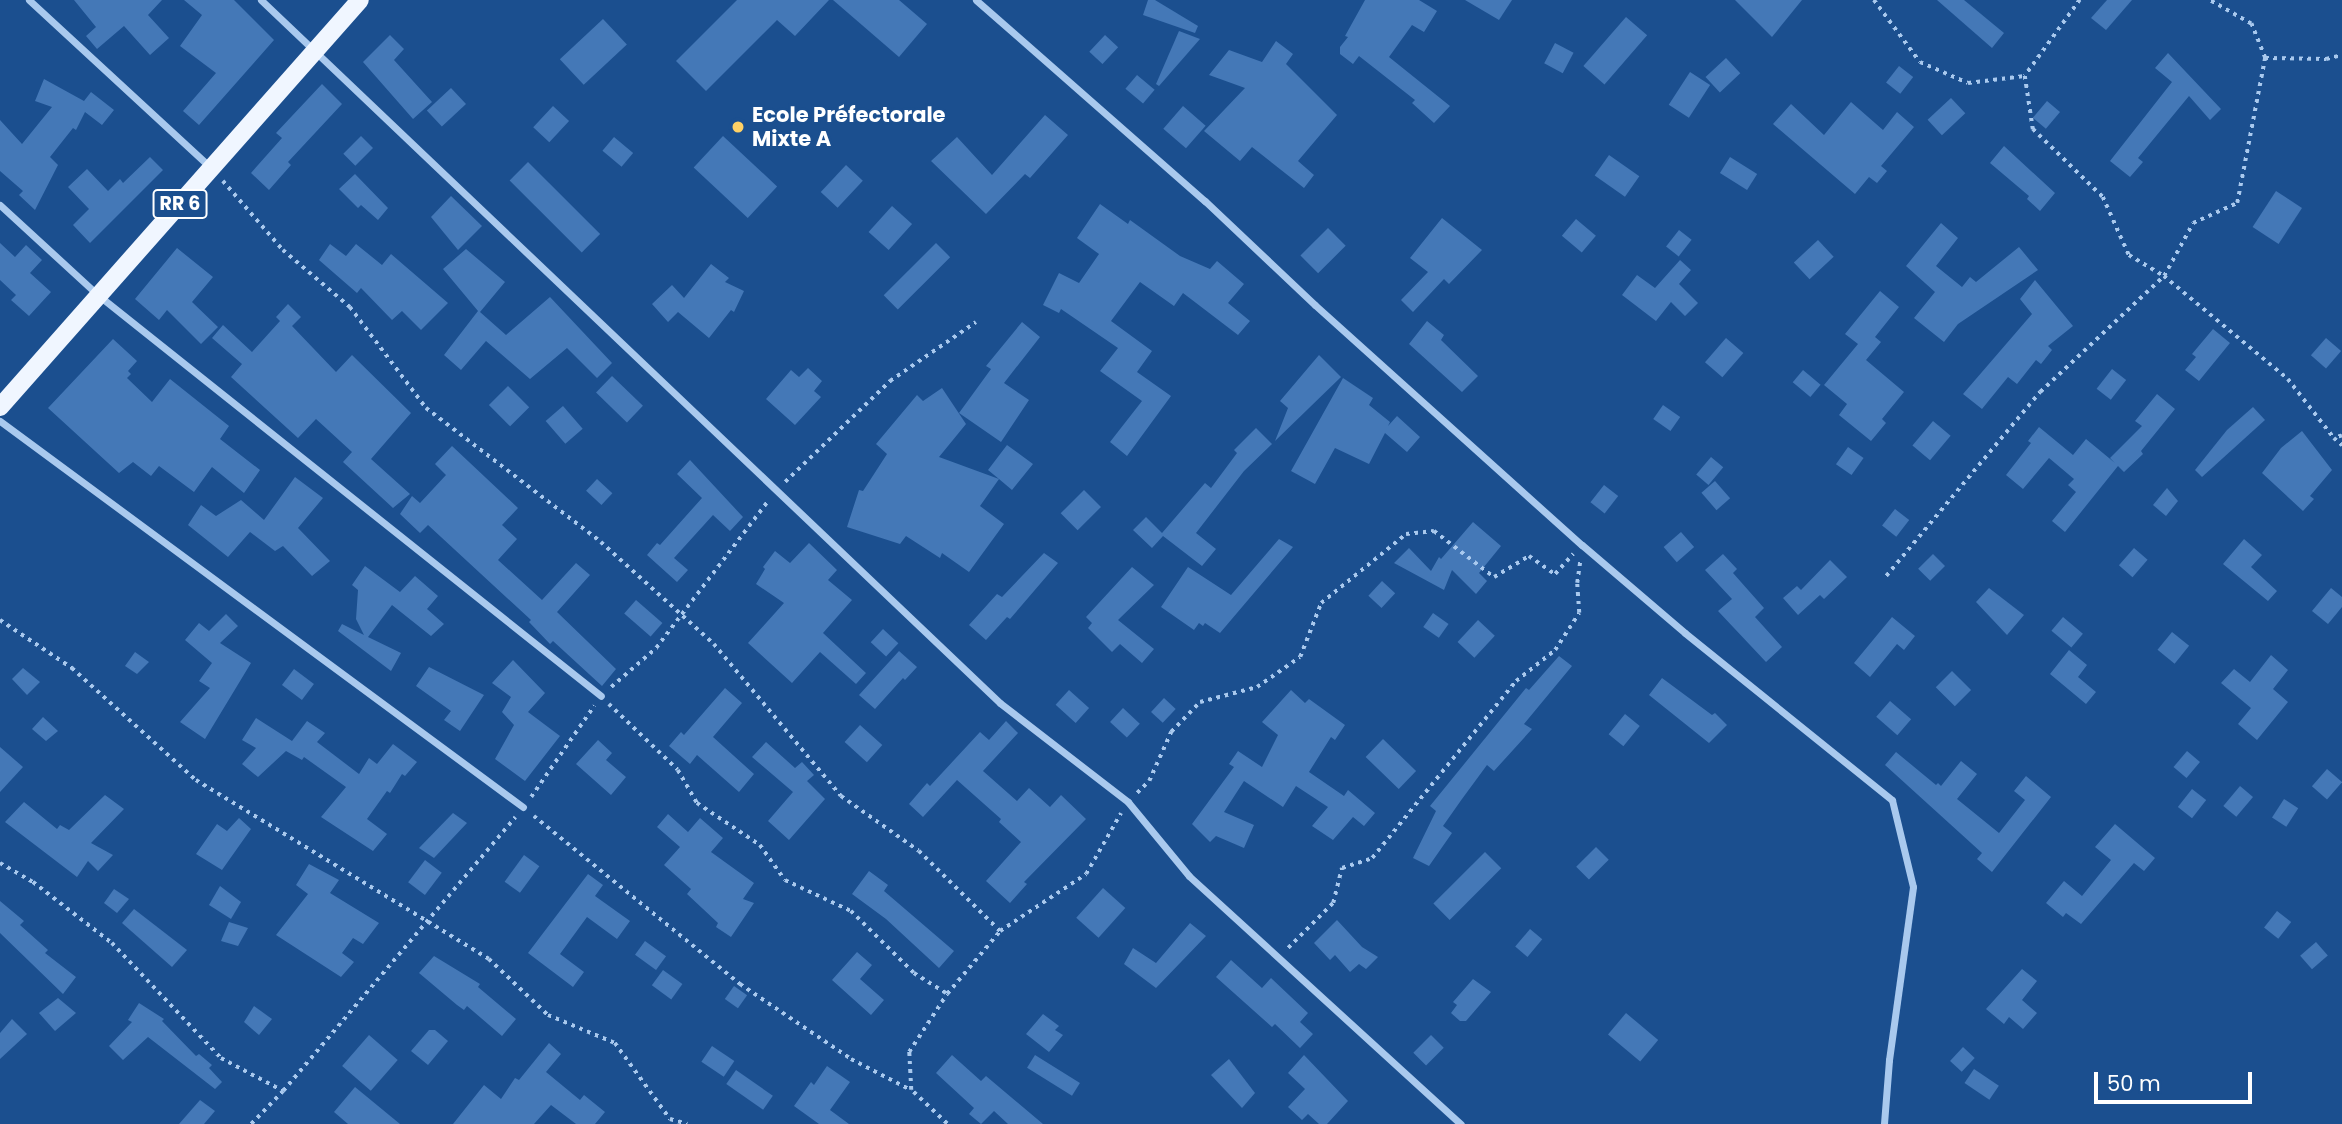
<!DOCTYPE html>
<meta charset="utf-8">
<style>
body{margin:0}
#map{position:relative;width:2342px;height:1124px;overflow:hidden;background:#1b4f8f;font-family:Poppins,sans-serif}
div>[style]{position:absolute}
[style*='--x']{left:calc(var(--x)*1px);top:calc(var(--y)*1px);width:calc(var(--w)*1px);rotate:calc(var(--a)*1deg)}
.building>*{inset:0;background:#4478b7;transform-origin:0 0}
.path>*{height:3.5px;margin-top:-1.75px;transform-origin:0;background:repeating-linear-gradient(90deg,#a9c9ee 0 3.5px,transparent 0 8.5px)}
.street>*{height:7px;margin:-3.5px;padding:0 3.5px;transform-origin:3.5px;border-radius:3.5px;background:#a9c9ee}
.primary>*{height:18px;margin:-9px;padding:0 9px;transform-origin:9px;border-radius:9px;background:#f0f6ff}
.dots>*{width:19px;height:19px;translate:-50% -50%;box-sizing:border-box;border:4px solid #1b4f8f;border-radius:50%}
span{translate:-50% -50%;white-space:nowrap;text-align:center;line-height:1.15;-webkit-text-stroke:5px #1b4f8f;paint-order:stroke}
.shield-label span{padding:2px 5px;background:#1b4f8f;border:2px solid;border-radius:5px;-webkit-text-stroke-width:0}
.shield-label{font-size:19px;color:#fff;font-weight:700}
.poi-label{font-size:21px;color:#fff;font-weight:700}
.left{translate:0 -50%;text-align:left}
.scale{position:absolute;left:2094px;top:1072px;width:158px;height:32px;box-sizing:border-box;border:4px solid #fff;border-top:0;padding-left:9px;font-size:21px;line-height:24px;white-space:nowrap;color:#fff;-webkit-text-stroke:5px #1b4f8f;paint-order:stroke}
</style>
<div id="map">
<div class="building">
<div style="clip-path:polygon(74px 0,162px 0,148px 15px,169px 38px,150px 55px,124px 26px,97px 49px,86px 36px,96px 27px)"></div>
<div style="clip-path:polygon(184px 0,234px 0,274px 40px,199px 125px,183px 111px,216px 73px,180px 46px,202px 15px)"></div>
<div style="clip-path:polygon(737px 0,829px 0,795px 36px,777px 20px,706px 91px,676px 61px)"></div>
<div style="clip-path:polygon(833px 0,899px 0,927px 24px,899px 57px)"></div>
<div style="clip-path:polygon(1148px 0,1155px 0,1198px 26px,1195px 33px,1143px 15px)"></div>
<div style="clip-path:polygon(1365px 0,1419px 0,1437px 11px,1424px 32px,1412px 25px,1389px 57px,1450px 106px,1434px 123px,1412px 103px,1415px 100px,1359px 56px,1353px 64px,1340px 54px,1340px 47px,1348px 37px,1345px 36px)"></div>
<div style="clip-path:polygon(1465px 0,1512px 0,1499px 20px)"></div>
<div style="clip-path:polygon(1735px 0,1802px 0,1772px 37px)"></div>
<div style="clip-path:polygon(1937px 0,1964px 0,2004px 33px,1992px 48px)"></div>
<div style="clip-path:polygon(2107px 0,2132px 0,2106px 30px,2091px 18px)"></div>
<div style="left:1626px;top:17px;width:28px;height:65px;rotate:41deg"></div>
<div style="left:603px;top:19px;width:35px;height:59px;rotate:47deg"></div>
<div style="clip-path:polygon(1179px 31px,1200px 39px,1159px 86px,1156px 84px)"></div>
<div style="clip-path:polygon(390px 35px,404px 49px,394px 60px,432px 102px,413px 119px,363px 62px)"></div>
<div style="left:1105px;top:35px;width:18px;height:23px;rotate:43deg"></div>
<div style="clip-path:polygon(1276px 41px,1293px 54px,1286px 64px,1337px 115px,1298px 161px,1314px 175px,1304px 188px,1252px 147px,1240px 161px,1204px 131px,1245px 88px,1209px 75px,1229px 50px,1262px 62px)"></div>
<div style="left:1555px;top:43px;width:21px;height:23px;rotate:28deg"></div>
<div style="clip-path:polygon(2168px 53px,2221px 109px,2210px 120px,2189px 96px,2138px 158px,2143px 162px,2130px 177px,2110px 161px,2172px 82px,2155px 68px)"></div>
<div style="left:1726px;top:58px;width:21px;height:28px;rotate:47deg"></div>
<div style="left:1899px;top:66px;width:18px;height:21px;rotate:38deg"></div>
<div style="left:1690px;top:72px;width:24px;height:39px;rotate:33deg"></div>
<div style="left:1137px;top:75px;width:23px;height:18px;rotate:40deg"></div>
<div style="clip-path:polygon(44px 79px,84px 101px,91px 92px,114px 110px,102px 125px,85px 112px,76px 130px,73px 128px,50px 157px,58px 165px,35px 210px,19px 195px,23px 191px,0 171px,0 120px,22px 144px,52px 107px,35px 101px)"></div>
<div style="clip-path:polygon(322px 84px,342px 104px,288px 162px,291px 165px,269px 190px,251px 173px,282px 138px,276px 133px)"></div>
<div style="left:451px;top:88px;width:22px;height:33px;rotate:47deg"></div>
<div style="left:1951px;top:98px;width:21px;height:32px;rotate:47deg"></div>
<div style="left:2047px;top:101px;width:17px;height:22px;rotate:40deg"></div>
<div style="clip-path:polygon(1851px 102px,1883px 130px,1897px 112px,1914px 127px,1881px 166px,1887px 171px,1877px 183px,1869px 177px,1855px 194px,1773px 124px,1791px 104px,1824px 135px)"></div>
<div style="left:553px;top:106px;width:22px;height:29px;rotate:43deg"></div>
<div style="left:1183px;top:106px;width:30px;height:30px;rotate:41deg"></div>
<div style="clip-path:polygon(1045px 115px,1068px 135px,1030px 178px,1025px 174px,986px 214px,931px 161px,957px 137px,992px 175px)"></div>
<div style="left:361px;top:136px;width:17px;height:25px;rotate:45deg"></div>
<div style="left:723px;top:136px;width:74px;height:43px;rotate:43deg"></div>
<div style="left:614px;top:137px;width:25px;height:18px;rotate:40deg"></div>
<div style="clip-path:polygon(2004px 146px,2055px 193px,2040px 211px,2027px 199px,2029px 196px,1990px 163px)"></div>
<div style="left:1609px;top:155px;width:37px;height:25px;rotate:35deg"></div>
<div style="clip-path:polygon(150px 157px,163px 170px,90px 243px,73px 225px,89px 209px,68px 187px,87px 169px,108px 191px,120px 179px,123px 183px)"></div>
<div style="left:1730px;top:157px;width:32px;height:19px;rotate:32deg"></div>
<div style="left:528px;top:162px;width:102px;height:26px;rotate:45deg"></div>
<div style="left:846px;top:165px;width:23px;height:37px;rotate:43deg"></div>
<div style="clip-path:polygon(355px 174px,388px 208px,378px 220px,361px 205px,358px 208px,339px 189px)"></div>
<div style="left:2276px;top:191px;width:31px;height:43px;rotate:33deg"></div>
<div style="clip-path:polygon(451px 196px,482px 226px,458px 250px,431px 217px)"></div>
<div style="clip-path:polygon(1100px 204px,1128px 224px,1130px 220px,1180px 256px,1210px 269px,1217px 261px,1244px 284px,1228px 303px,1250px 321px,1238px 335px,1183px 293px,1174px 306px,1140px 282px,1111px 321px,1152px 351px,1137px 372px,1171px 396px,1127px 456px,1110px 442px,1142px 401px,1100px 371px,1118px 348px,1061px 309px,1059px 313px,1043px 305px,1059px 273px,1079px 283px,1099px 254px,1077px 238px)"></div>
<div style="left:892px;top:206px;width:27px;height:35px;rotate:42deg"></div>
<div style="clip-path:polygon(1442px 218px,1482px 250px,1449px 284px,1444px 279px,1413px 312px,1401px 300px,1428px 272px,1410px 258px)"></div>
<div style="left:1576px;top:219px;width:26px;height:22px;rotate:40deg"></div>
<div style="clip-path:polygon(1941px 223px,1958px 238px,1936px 266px,1962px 287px,1970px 277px,1976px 282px,2019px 247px,2038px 270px,1958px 324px,1944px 342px,1914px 318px,1935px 292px,1906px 266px)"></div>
<div style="left:1328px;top:228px;width:25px;height:39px;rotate:45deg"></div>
<div style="left:1679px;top:230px;width:16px;height:21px;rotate:38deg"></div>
<div style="left:1818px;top:240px;width:23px;height:33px;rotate:47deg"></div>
<div style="clip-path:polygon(0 243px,15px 257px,26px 245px,42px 260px,30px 273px,51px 292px,29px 316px,11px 300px,16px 295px,0 280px)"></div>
<div style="left:936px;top:243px;width:20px;height:74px;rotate:45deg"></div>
<div style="clip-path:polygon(330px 244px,346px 256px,356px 244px,382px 265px,391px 254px,448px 303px,421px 330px,402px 311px,392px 320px,361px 288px,357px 293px,319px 260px)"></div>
<div style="clip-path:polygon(177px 248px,213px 277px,192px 302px,218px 327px,201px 344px,167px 310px,159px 320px,135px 299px)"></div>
<div style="clip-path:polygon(466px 249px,505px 282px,480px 312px,506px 335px,550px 297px,612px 363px,597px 378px,567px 348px,530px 379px,486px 341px,461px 370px,444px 355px,478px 311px,443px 269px)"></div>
<div style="clip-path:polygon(1680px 260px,1691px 270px,1679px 284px,1698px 303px,1685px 316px,1671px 302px,1656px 321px,1622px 295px,1637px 275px,1655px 288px)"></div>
<div style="clip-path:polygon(711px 264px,729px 278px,725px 282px,744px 291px,734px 312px,731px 310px,709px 338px,678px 312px,668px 322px,652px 304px,672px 285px,684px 298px)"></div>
<div style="clip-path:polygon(2035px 280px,2073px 326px,2048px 346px,2052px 350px,2041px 364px,2036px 360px,2017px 384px,2008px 377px,1982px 409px,1963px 394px,2032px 314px,2020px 299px)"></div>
<div style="clip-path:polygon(1880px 291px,1899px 307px,1875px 337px,1881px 342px,1866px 360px,1904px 392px,1882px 419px,1886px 423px,1871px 441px,1839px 415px,1847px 404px,1824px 385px,1858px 344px,1845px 334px)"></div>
<div style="clip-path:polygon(288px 304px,301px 317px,292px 326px,336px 372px,352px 355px,411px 413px,371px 459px,410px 494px,393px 508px,343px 462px,352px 452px,316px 419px,298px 438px,231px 377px,242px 364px,212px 338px,223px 325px,252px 352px,280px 321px,276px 317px)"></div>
<div style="clip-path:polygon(1427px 321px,1444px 335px,1441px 340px,1478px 376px,1462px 392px,1409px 344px)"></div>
<div style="clip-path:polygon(1022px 322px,1040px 337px,1004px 383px,1029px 400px,1001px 442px,959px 413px,991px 369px,986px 366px)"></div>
<div style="clip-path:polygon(2213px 329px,2230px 343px,2199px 381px,2185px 370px,2196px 357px,2192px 354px)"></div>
<div style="left:1726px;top:338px;width:23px;height:32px;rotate:41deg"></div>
<div style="left:2326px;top:338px;width:20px;height:23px;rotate:41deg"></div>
<div style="clip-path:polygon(113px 339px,137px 361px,128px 371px,131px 374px,127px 378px,152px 402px,170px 379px,229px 426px,220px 439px,260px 470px,244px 493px,212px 467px,194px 492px,159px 466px,151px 476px,133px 462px,119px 473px,48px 408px)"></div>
<div style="clip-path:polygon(1319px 355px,1341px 377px,1275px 441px,1288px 408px,1280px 401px)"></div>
<div style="clip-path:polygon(808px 368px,822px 381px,814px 391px,821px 397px,795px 425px,766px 399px,791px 370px,799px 377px)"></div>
<div style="left:2112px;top:369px;width:18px;height:25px;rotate:38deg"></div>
<div style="left:1803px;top:370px;width:23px;height:16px;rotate:40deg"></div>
<div style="left:612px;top:376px;width:43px;height:23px;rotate:44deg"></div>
<div style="clip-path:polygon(1343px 378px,1373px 398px,1369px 405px,1390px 422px,1388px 426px,1397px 416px,1420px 437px,1407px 452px,1385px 433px,1369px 464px,1335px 448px,1315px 484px,1291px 471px)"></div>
<div style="left:508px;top:386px;width:30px;height:27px;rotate:45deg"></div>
<div style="clip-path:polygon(942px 388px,966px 424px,939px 457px,999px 479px,988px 470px,1007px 445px,1033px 464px,1012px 490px,999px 479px,980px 506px,1004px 524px,969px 572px,942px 553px,940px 558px,906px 536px,900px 544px,847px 527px,859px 490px,863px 491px,887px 454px,876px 444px,917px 395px,923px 401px)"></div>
<div style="clip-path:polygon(2157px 394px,2175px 409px,2141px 451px,2143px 454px,2124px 472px,2118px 466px,2065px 532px,2052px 521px,2076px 492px,2068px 485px,2074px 479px,2049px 458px,2023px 489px,2006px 475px,2031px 443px,2028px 441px,2039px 427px,2073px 455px,2086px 439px,2115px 463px,2110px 458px,2142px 426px,2135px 421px)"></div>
<div style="left:1663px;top:405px;width:21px;height:17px;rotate:35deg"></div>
<div style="left:563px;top:406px;width:30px;height:23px;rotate:49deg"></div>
<div style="clip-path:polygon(2253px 407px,2265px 420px,2202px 477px,2195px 470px,2227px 430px)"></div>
<div style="left:1933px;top:421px;width:23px;height:32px;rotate:40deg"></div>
<div style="clip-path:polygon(1256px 428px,1272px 444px,1244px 471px,1196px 533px,1216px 549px,1202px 566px,1163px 536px,1152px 548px,1133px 530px,1146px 517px,1162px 533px,1205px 483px,1211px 488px,1237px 453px,1234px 450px)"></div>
<div style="clip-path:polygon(2302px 431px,2332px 470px,2310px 496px,2314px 499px,2303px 511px,2262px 473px,2281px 448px)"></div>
<div style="clip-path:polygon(452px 446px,518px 508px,502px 525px,517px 539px,498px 560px,542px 600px,576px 563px,590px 575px,557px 612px,616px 669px,602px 686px,553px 641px,550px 644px,529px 622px,531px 620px,428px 525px,420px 533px,400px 514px,412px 496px,420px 503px,446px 475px,435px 464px)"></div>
<div style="left:1848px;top:447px;width:19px;height:21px;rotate:35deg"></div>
<div style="left:1711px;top:457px;width:16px;height:23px;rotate:40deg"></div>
<div style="clip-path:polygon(690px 460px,743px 517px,730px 531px,713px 515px,674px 558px,688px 570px,677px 582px,647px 555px,657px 543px,660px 545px,702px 498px,677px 474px)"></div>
<div style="clip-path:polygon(295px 477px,323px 498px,298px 528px,330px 561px,312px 576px,283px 546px,275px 551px,250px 532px,228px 557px,188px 525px,201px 505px,216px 516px,241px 500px,264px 520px)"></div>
<div style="left:597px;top:479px;width:21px;height:16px;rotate:43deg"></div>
<div style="left:1715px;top:481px;width:23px;height:18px;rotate:49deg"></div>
<div style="left:1604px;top:485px;width:18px;height:22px;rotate:38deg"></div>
<div style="clip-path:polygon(2167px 488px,2178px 501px,2166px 516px,2153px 505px)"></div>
<div style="left:1084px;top:490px;width:24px;height:33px;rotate:45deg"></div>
<div style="left:1895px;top:509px;width:18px;height:21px;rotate:38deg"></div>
<div style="clip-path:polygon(1473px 522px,1501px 546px,1479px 573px,1487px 581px,1476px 594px,1452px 570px,1444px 590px,1394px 563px,1409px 548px,1431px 571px,1439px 557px,1441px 559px)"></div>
<div style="left:1681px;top:532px;width:20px;height:23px;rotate:49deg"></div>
<div style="clip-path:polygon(1279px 539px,1293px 547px,1220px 633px,1205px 623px,1203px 626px,1199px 623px,1194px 630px,1161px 607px,1188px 567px,1231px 595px)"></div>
<div style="clip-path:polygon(2244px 539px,2262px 555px,2251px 567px,2277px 591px,2268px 601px,2223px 564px)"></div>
<div style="clip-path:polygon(809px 543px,837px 570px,828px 580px,852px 600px,823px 633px,866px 673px,856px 684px,820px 652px,792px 683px,748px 643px,784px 603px,756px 584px,765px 569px,763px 567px,775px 551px,790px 563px)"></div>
<div style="left:2134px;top:548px;width:18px;height:23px;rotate:41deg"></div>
<div style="clip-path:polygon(1044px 553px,1058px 563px,1010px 619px,1007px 617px,986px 640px,969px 625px,997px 594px,1002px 597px)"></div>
<div style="clip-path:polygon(1723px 554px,1737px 569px,1733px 573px,1764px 608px,1755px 617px,1782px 647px,1766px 662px,1718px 611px,1732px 599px,1705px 570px)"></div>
<div style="left:1933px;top:554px;width:17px;height:21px;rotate:45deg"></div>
<div style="clip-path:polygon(1830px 560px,1847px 577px,1824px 599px,1820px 595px,1798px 615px,1783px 598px,1797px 586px,1801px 590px)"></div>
<div style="clip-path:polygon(365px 566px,400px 592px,415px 576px,438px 596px,427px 609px,444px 624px,431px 636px,392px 605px,368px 637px,401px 653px,391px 671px,338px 631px,342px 624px,364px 635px,356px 619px,358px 590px,352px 585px)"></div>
<div style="clip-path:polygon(1132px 567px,1154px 585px,1118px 620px,1154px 649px,1142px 663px,1120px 644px,1112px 652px,1088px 628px,1092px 623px,1086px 617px)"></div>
<div style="left:1382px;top:581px;width:18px;height:20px;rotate:43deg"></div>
<div style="clip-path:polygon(1989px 588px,2024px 615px,2007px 635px,1976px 602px)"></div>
<div style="clip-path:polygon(2331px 588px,2342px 597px,2342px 607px,2328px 624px,2312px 611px)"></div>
<div style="left:636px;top:600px;width:35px;height:18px;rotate:41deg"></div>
<div style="left:1433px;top:613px;width:19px;height:17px;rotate:35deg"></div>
<div style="clip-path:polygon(226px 614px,238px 626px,220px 643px,251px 663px,205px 739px,180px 722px,210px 688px,199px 681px,212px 663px,185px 640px,199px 623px,209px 631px)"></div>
<div style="clip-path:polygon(1892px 617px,1915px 636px,1904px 650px,1897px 644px,1870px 677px,1854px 663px)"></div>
<div style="left:2063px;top:617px;width:26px;height:18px;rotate:40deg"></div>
<div style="left:1478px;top:620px;width:23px;height:30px;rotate:43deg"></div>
<div style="left:883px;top:629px;width:21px;height:18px;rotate:43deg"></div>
<div style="left:2172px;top:632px;width:22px;height:23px;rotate:39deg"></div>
<div style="clip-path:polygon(2069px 650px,2087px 665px,2078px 677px,2096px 692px,2086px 704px,2050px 674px)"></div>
<div style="clip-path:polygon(899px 651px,917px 667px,905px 680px,903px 678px,875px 709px,859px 695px)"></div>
<div style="clip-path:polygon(135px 652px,149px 662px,137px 674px,125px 666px)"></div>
<div style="clip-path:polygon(2271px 655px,2288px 670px,2273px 689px,2288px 702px,2257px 740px,2238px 724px,2251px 708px,2221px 683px,2234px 669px,2250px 682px)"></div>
<div style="clip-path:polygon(1559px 656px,1572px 666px,1524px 724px,1532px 729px,1494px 771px,1487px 765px,1462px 799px,1443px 826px,1452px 833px,1429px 866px,1413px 858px,1436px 811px,1430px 806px,1526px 688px,1529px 690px)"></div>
<div style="clip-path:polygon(513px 660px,545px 693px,528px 712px,560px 736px,525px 781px,495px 759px,514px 725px,502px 712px,511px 697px,492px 683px)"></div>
<div style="clip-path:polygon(429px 667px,484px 695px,460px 731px,444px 720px,451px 711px,416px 686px)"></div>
<div style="clip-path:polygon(23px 668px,40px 682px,27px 695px,12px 679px)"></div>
<div style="left:294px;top:669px;width:25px;height:20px;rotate:37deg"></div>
<div style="left:1952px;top:671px;width:27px;height:23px;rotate:45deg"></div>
<div style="clip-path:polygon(1662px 678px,1712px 715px,1715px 713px,1727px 725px,1709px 743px,1649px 695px)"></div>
<div style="clip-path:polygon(725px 688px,742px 703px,713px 737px,754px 774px,739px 792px,697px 755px,690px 764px,669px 746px,681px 732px,684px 735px)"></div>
<div style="left:1069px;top:690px;width:27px;height:20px;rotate:42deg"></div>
<div style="clip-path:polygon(1291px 690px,1305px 703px,1309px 699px,1345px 725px,1335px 740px,1331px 737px,1309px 772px,1344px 796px,1348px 790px,1375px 813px,1364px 826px,1353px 817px,1333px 840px,1312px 826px,1328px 807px,1296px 786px,1283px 807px,1244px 781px,1224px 812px,1254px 825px,1244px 848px,1216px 836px,1210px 842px,1192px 824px,1234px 767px,1229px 764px,1238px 751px,1262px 767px,1278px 735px,1262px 722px)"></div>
<div style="left:1164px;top:698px;width:16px;height:19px;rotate:43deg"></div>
<div style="left:1890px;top:701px;width:28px;height:21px;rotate:41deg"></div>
<div style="left:1123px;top:708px;width:23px;height:19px;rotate:43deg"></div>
<div style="left:1625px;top:714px;width:19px;height:26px;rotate:39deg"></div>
<div style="clip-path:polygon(43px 717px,58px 731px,46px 741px,32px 729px)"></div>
<div style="clip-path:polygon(256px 718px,292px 741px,307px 721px,325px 733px,317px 742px,359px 774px,369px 758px,377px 764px,393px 744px,417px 762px,405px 776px,402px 774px,390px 793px,387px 791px,367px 819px,387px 834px,373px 851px,321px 817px,346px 787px,304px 757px,302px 760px,286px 751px,258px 777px,242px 764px,256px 748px,242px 740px)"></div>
<div style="clip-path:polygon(1006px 721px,1018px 733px,983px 771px,1017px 801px,1029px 788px,1050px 807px,1061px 795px,1086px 819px,1024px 882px,1027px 884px,1010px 903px,986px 881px,1021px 842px,999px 822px,1001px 819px,957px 780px,923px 817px,909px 804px,927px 783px,930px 786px,980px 732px,989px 740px)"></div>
<div style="left:860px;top:725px;width:30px;height:23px;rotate:42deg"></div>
<div style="left:1383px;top:739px;width:46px;height:25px;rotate:44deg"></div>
<div style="clip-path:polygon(598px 740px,612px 753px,606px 760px,626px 777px,611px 795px,576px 764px)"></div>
<div style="clip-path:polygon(766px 742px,795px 768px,802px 762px,814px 775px,807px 781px,825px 799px,789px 840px,768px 821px,793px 792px,752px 757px)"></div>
<div style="clip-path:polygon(0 747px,23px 767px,0 792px)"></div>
<div style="left:2187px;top:751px;width:17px;height:21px;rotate:40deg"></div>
<div style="clip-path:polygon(1896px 752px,1936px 785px,1938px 783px,1941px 786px,1961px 761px,1977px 774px,1957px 799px,1999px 833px,2025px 800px,2014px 791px,2026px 776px,2051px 797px,1992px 872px,1977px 859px,1982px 853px,1885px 765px)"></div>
<div style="left:2327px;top:769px;width:20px;height:23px;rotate:41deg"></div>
<div style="left:2240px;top:786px;width:17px;height:26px;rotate:40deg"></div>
<div style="left:2192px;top:789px;width:18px;height:23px;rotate:38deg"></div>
<div style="clip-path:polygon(105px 795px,124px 809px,91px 843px,113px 855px,98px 871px,88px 861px,77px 877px,5px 822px,24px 802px,57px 829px,60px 825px,69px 830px)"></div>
<div style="left:2284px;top:799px;width:17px;height:22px;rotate:33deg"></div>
<div style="clip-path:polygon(453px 813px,467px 823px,434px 858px,419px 848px)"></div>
<div style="clip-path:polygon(668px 814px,688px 832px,700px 818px,723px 838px,711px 852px,754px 883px,743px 899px,754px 903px,731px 937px,716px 927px,718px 923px,687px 894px,691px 889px,664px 865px,680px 847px,657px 827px)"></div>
<div style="clip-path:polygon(239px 818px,251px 829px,222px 870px,196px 854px,217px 824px,227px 831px)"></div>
<div style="clip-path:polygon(2115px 824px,2155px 858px,2144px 871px,2134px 863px,2081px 924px,2066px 913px,2063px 917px,2046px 903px,2064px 881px,2082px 896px,2111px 860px,2095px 847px)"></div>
<div style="left:1596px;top:847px;width:18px;height:28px;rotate:45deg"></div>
<div style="left:1485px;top:852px;width:23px;height:73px;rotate:45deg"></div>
<div style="left:524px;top:855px;width:19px;height:33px;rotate:36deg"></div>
<div style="left:425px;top:860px;width:21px;height:28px;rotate:37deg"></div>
<div style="clip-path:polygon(309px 864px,339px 880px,330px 893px,379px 923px,363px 944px,353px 938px,342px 953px,354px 962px,341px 977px,276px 935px,308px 894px,296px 885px)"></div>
<div style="clip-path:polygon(869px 871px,888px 885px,884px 891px,954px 951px,939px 968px,886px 919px,852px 894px)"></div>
<div style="clip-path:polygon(588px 874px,603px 885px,595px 896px,630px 921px,617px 939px,587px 917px,560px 954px,584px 972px,573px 987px,528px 953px)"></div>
<div style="clip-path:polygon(220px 886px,241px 902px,231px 919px,209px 905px)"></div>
<div style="left:1103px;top:888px;width:30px;height:40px;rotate:42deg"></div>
<div style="clip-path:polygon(114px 889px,129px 899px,117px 913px,104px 903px)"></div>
<div style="clip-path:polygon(0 901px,24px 921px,20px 925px,48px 950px,45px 953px,76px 977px,63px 994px,0 933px)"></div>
<div style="clip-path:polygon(134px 909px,187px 950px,172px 967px,122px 923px)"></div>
<div style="left:2277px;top:911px;width:18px;height:21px;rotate:38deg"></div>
<div style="clip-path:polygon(1337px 920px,1362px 947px,1378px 957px,1366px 969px,1359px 964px,1350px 972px,1335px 955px,1330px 960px,1314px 943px)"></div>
<div style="clip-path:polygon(229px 922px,248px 928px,238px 946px,221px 941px)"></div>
<div style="clip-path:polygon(1190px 923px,1206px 936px,1156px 988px,1124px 964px,1133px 948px,1156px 963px)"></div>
<div style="left:1530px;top:929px;width:16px;height:23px;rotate:40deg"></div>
<div style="left:645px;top:941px;width:26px;height:17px;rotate:36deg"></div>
<div style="left:2316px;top:942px;width:18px;height:21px;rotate:49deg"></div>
<div style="clip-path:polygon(857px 952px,872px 965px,860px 979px,884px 1000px,871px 1015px,832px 980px)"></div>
<div style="clip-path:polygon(434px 956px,480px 984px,478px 987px,516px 1019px,502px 1036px,467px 1006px,464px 1010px,457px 1005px,419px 973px)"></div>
<div style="clip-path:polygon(1231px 960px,1262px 988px,1271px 978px,1308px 1013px,1300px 1022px,1313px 1034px,1300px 1048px,1275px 1024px,1272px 1027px,1216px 977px)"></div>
<div style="clip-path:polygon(2022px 969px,2037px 981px,2022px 1000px,2037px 1013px,2023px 1029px,2009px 1017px,2004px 1024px,1986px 1009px)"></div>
<div style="left:663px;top:970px;width:24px;height:19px;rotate:36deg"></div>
<div style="clip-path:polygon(1473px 979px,1491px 992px,1466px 1021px,1460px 1021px,1451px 1013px,1457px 1005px,1453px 1002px)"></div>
<div style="left:734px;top:986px;width:16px;height:16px;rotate:35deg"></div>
<div style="clip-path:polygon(58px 998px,76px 1013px,55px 1031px,39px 1013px)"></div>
<div style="clip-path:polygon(139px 1003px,164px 1019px,162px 1021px,196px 1056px,199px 1054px,212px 1065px,209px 1068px,222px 1082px,215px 1089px,148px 1037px,123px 1060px,109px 1046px,132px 1022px,128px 1020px)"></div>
<div style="clip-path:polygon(254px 1006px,272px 1019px,259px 1035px,244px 1022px)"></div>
<div style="left:1626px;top:1013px;width:42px;height:28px;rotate:40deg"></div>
<div style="clip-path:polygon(1043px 1014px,1059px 1026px,1055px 1030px,1063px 1035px,1049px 1052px,1026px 1034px)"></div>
<div style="clip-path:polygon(12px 1019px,27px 1034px,0 1059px,0 1033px)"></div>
<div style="clip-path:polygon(429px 1030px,435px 1030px,448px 1041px,428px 1065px,411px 1051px)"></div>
<div style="left:369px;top:1035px;width:38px;height:41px;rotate:41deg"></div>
<div style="left:1431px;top:1035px;width:18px;height:25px;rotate:45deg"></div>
<div style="clip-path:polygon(549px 1043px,561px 1054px,546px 1072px,580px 1100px,584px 1095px,605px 1112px,595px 1124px,576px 1124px,551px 1105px,534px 1124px,453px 1124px,484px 1085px,501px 1099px,515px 1078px,519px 1080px)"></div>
<div style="left:712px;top:1046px;width:27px;height:19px;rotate:34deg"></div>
<div style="left:1963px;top:1047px;width:16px;height:19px;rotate:43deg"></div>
<div style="clip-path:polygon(952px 1055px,981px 1081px,986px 1076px,1043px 1124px,1008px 1124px,994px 1111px,981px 1124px,969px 1114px,974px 1108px,936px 1073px)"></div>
<div style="left:1035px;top:1055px;width:53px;height:15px;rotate:32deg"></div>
<div style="clip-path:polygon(1304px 1055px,1348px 1101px,1327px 1124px,1319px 1124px,1308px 1114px,1302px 1120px,1288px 1107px,1305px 1089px,1288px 1073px)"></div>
<div style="clip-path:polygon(1229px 1059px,1255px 1093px,1242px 1108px,1211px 1075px)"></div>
<div style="clip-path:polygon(827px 1066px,850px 1082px,830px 1110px,849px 1124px,819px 1124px,794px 1106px,811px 1082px,814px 1085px)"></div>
<div style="left:1974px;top:1069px;width:30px;height:17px;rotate:34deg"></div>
<div style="left:736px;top:1070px;width:45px;height:17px;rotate:35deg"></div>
<div style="clip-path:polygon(355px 1087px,400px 1124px,348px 1124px,334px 1112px)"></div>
<div style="clip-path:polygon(200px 1100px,215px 1111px,204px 1124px,179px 1124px)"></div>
</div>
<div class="path">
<div style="--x:1874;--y:0;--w:77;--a:53.4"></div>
<div style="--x:1920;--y:62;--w:52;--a:23.6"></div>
<div style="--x:1968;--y:83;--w:57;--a:-7"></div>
<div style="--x:2080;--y:0;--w:94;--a:125.9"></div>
<div style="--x:2025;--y:76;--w:54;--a:81.4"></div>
<div style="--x:2033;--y:129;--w:98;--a:44.2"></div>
<div style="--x:2103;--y:197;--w:64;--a:65.9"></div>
<div style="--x:2129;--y:255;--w:41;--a:31"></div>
<div style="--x:2164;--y:276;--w:60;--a:-61.3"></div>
<div style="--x:2193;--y:223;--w:48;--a:-24.4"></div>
<div style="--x:2237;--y:203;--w:148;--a:-79.1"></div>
<div style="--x:2265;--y:58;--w:37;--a:-112"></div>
<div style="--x:2251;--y:24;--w:48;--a:-150.3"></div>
<div style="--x:2265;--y:58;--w:61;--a:0.9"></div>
<div style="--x:2326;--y:59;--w:16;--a:-14"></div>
<div style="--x:223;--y:181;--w:91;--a:49"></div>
<div style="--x:283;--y:250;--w:88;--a:40.4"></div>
<div style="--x:350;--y:307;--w:126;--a:53"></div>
<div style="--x:426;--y:408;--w:220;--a:37.4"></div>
<div style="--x:601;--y:542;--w:152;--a:42.1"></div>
<div style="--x:714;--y:644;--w:198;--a:50.1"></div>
<div style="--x:841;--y:796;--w:95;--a:35.2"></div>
<div style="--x:919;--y:851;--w:114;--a:44.6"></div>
<div style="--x:2342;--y:436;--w:8;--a:166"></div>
<div style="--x:2334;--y:438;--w:11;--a:41"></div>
<div style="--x:785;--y:482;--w:146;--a:-43.9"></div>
<div style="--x:890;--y:381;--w:104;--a:-34.5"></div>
<div style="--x:1886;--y:576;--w:240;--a:-50.1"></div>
<div style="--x:2040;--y:392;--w:170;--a:-43.1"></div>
<div style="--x:2164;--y:276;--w:161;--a:39.7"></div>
<div style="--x:2288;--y:379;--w:75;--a:52.1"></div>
<div style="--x:0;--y:620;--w:87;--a:33.7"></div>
<div style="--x:72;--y:668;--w:167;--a:42.1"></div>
<div style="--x:196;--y:780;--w:343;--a:31.4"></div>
<div style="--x:489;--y:959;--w:81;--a:43.5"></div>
<div style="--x:548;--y:1015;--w:73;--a:22.7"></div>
<div style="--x:615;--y:1043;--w:94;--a:54.1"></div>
<div style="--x:670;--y:1119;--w:18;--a:16"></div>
<div style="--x:611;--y:687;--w:60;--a:-40.9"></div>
<div style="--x:656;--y:648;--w:185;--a:-52.7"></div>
<div style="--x:609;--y:704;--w:95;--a:43.7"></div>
<div style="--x:678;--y:770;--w:38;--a:60"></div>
<div style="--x:697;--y:803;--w:76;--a:33.7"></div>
<div style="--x:760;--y:845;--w:43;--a:54.5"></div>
<div style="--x:785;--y:880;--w:73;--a:25.2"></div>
<div style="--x:851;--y:911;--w:88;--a:44.5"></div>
<div style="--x:914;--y:973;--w:39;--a:32"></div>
<div style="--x:1137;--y:793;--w:17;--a:-45"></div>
<div style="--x:1149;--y:781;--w:54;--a:-65.8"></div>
<div style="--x:1171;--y:732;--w:42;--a:-46"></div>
<div style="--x:1200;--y:702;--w:59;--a:-14.7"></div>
<div style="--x:1257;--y:687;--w:52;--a:-34.9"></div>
<div style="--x:1300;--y:657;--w:58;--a:-68.7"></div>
<div style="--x:1321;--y:603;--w:109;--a:-39.1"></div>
<div style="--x:1406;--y:534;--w:28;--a:-6"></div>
<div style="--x:1434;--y:531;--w:76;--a:37.5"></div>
<div style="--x:1494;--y:577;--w:41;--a:-31"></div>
<div style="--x:1529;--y:556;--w:32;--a:35"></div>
<div style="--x:1555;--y:574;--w:27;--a:-48"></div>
<div style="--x:531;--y:797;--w:111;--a:-55.3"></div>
<div style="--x:534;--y:816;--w:266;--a:39.2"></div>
<div style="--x:740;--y:984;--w:134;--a:34"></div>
<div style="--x:851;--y:1059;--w:68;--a:27.3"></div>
<div style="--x:0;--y:863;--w:38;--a:30"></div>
<div style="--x:33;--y:882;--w:100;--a:37.7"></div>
<div style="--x:112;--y:943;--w:158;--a:46.5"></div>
<div style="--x:221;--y:1058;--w:70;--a:28"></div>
<div style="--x:1288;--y:948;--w:64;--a:-45"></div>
<div style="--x:1333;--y:903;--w:36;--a:-76"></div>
<div style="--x:1342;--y:868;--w:32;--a:-18"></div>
<div style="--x:1372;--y:858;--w:228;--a:-50.9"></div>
<div style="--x:1516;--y:681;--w:50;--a:-38.5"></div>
<div style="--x:1555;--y:650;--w:44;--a:-57"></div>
<div style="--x:1579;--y:613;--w:30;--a:-94"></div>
<div style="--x:1577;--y:583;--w:22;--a:-82"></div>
<div style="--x:251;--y:1124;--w:46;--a:-45.9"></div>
<div style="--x:283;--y:1091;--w:359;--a:-49.7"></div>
<div style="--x:947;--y:1124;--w:50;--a:-136.6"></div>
<div style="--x:911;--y:1090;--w:38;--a:-93"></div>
<div style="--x:909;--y:1052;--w:69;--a:-56.8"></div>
<div style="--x:947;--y:994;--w:82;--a:-49.9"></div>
<div style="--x:1000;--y:931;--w:103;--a:-33.5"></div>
<div style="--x:1086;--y:874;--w:70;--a:-60.2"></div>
</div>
<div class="street">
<div style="--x:29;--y:0;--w:248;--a:42.7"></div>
<div style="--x:261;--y:0;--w:1020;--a:43.57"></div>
<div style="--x:1000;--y:703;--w:162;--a:37.7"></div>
<div style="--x:1128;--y:802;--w:96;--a:50.5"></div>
<div style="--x:1189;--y:876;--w:368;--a:42.4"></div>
<div style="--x:976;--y:0;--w:305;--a:41.3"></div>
<div style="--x:1205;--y:201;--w:151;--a:43.4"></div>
<div style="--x:1315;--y:305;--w:359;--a:42"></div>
<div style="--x:1582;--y:545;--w:135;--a:40.5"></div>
<div style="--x:1685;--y:633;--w:266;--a:38.9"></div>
<div style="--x:1892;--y:800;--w:89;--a:76.4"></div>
<div style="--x:1913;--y:887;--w:175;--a:97.9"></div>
<div style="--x:1889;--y:1060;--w:64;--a:94.5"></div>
<div style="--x:0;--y:205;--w:133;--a:42.6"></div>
<div style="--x:98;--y:295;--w:643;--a:38.56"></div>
<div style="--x:0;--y:421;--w:650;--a:36.43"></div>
</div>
<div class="primary">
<div style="--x:0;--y:407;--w:543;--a:-48.51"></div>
</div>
<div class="dots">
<div style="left:738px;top:127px;background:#ffd166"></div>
</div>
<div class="shield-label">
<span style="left:180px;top:204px">RR 6</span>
</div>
<div class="poi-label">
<span class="left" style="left:752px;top:127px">Ecole Préfectorale<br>Mixte A</span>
</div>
<div class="scale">50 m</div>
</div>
